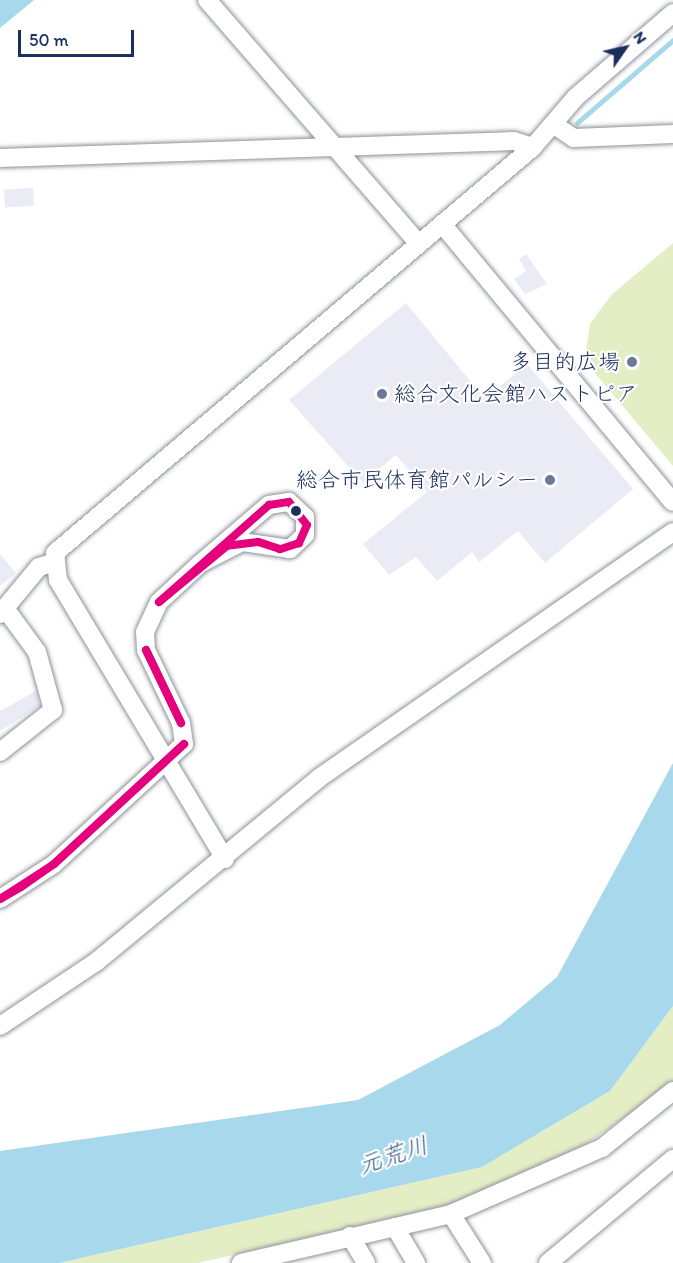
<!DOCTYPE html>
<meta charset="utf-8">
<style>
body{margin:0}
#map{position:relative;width:673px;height:1263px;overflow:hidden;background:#fff;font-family:Itim,"Klee One",sans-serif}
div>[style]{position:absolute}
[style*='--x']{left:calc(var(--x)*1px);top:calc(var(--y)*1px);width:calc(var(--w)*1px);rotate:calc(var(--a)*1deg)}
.green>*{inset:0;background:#e4eec5}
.water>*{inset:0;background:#a7d8eb}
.stream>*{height:4.5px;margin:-2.25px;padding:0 2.25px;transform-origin:2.25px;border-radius:2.25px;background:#a7d8eb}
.building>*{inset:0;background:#ebebf5;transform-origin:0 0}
.roads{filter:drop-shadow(0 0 2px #8e929a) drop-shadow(0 0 2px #8e929a)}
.minor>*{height:18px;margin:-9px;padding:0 9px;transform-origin:9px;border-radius:9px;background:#fff}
.bus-1>*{height:8px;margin:-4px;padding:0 4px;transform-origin:4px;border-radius:4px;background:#e5007d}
.dots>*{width:16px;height:16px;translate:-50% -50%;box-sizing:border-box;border:3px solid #fff;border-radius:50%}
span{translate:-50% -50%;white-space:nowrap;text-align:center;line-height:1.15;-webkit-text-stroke:4.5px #fff;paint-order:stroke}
.poi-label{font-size:22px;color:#1b2f5e}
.right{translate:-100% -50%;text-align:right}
.left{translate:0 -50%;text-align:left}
.water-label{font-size:24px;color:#3a5d86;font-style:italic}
.north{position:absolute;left:595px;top:18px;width:60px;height:60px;-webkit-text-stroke:4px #fff;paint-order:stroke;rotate:56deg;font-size:16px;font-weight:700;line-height:24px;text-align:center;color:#1b2f5e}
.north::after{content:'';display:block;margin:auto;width:21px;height:27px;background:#1b2f5e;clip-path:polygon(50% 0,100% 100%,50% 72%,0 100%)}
.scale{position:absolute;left:18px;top:30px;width:116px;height:27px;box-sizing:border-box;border:3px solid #1b2f5e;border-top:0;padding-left:8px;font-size:18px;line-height:21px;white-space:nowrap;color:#1b2f5e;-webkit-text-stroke:4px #fff;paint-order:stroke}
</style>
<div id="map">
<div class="green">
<div style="clip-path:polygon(673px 243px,673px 466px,595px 373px,586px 351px,590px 324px,611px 295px)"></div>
<div style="clip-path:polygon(673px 1006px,673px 1083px,586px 1144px,486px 1196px,198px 1263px,59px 1263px,482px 1167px,610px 1091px)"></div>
</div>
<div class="water">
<div style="clip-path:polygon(0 0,34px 0,0 28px)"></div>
<div style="clip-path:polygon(673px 763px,673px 1006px,610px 1091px,482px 1167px,59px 1263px,0 1263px,0 1151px,358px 1100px,500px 1025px,557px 977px)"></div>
</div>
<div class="stream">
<div style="--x:577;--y:123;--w:127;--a:-40.8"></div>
</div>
<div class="building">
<div style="left:33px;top:188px;width:18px;height:29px;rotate:87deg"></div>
<div style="clip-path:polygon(526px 254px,547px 284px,525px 294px,514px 279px,526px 271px,519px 259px)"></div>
<div style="clip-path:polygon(406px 303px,485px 399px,527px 364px,633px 489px,545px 563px,518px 531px,479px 562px,472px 552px,437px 581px,416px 557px,389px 575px,363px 544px,427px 492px,396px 455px,363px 483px,289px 400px)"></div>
<div style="clip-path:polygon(0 554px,16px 573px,0 586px)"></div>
<div style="clip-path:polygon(36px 691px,40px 706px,0 731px,0 711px)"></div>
</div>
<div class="roads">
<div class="minor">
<div style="--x:207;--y:0;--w:323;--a:49"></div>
<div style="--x:553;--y:124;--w:25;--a:34"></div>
<div style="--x:574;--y:138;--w:99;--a:-2.3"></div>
<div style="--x:0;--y:158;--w:514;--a:-1.89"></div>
<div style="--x:514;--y:141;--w:20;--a:18"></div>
<div style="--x:442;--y:224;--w:361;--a:50.3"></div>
<div style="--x:0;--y:614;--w:61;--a:-50.3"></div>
<div style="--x:39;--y:567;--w:14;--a:-17"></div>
<div style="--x:0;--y:752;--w:68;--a:-38.4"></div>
<div style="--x:53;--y:710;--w:60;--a:-105.4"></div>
<div style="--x:37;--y:652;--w:51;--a:-126.2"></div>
<div style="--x:225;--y:859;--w:325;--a:-120.9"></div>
<div style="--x:58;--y:580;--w:27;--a:-96"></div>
<div style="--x:55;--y:553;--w:627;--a:-40.34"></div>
<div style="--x:533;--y:147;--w:66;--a:-49.3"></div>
<div style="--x:576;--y:97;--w:128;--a:-40.9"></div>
<div style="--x:0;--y:899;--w:64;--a:-32.9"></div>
<div style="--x:54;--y:864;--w:177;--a:-42.7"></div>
<div style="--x:184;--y:744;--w:21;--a:-98"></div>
<div style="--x:181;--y:723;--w:81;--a:-115.6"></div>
<div style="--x:146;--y:650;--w:18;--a:-93"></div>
<div style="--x:145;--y:632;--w:33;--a:-65"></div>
<div style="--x:159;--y:602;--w:57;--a:-42.9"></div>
<div style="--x:201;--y:563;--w:89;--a:-40.5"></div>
<div style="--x:269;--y:505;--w:20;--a:-9"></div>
<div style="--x:289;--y:502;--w:22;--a:43"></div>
<div style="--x:305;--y:517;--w:18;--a:90"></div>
<div style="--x:305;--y:535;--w:21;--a:137"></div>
<div style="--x:290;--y:549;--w:49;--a:-171.7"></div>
<div style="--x:242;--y:542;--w:46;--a:152.9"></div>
<div style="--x:0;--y:1026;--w:115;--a:-33.7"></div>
<div style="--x:96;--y:962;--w:289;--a:-39.5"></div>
<div style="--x:319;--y:778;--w:431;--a:-34.8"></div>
<div style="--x:451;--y:1214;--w:58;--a:57.7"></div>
<div style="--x:395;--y:1227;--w:42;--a:59.7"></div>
<div style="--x:350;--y:1236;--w:31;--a:59"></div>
<div style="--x:241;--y:1263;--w:216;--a:-13.1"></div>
<div style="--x:451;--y:1214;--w:165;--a:-23.6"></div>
<div style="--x:602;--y:1148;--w:91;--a:-38.8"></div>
<div style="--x:548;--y:1263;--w:163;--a:-39.8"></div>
</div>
</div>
<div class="bus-1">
<div style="--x:289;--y:502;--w:29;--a:52"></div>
<div style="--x:307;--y:525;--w:20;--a:114"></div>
<div style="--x:299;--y:543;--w:20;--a:162"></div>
<div style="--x:280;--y:549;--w:23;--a:-162"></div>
<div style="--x:258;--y:542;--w:31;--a:173"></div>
<div style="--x:227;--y:546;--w:88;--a:140.5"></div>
<div style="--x:159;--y:602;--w:147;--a:-41.4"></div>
<div style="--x:269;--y:505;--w:20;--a:-9"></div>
<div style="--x:146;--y:650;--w:81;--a:64.4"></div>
<div style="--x:146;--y:650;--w:81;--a:64.4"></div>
<div style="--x:54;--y:864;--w:40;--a:145.1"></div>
<div style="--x:21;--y:887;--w:24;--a:150"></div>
<div style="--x:0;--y:899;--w:64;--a:-32.9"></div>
<div style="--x:54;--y:864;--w:177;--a:-42.7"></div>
<div style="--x:54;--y:864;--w:177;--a:-42.7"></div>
</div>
<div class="dots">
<div style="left:632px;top:362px;background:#6b7896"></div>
<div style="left:382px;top:394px;background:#6b7896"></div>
<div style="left:550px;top:480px;background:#6b7896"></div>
<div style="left:296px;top:511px;background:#1b2f5e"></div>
</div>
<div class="poi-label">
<span class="right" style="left:620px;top:362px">多目的広場</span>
<span class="left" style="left:394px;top:394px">総合文化会館ハストピア</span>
<span class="right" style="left:538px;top:480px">総合市民体育館パルシー</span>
</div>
<div class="water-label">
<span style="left:393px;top:1155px;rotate:-18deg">元荒川</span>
</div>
<div class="north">N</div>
<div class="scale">50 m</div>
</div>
